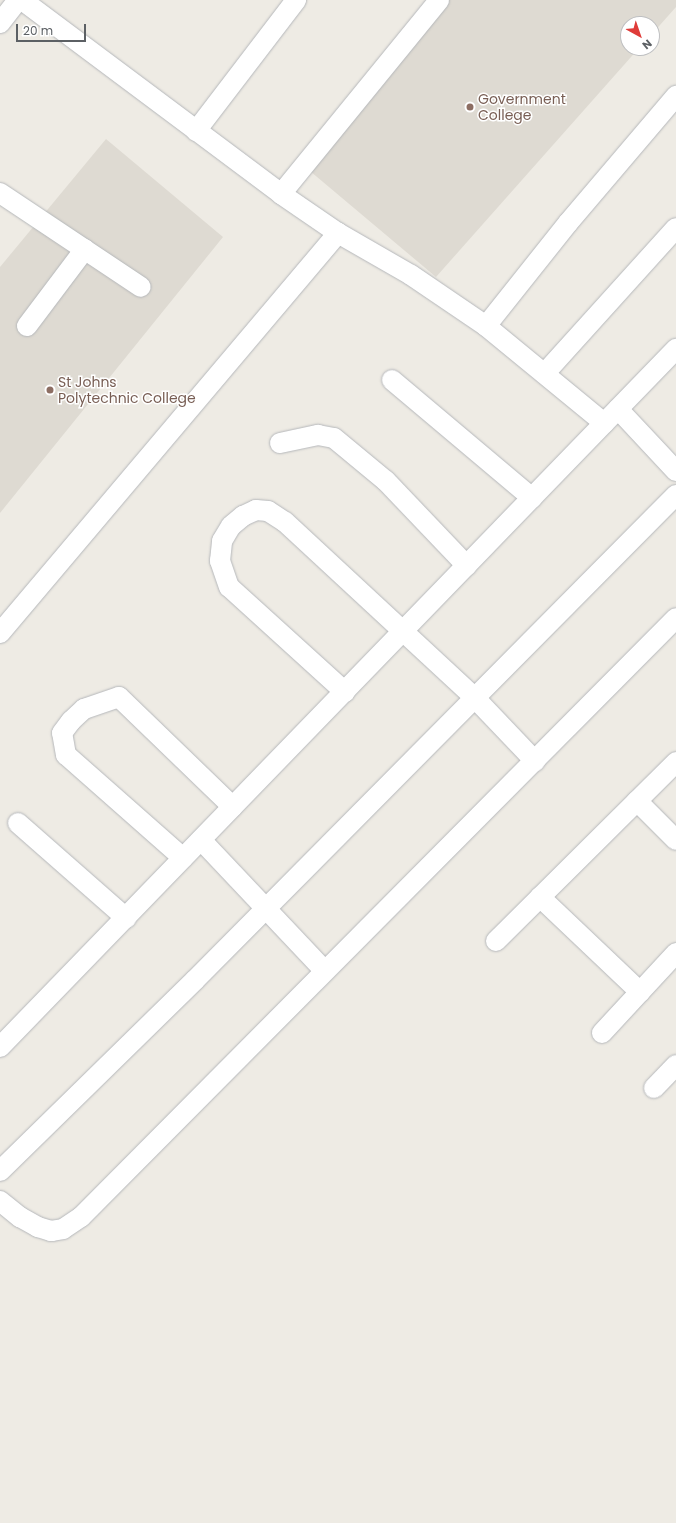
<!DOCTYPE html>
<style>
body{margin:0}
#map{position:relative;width:676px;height:1523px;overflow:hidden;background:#eeebe4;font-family:Poppins,sans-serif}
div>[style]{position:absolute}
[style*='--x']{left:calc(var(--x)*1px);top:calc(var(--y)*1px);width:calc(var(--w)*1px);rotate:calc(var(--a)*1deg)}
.education>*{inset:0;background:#dedad2}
.roads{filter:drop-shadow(0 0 1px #b5b7ba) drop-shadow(0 0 1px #b5b7ba)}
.minor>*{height:20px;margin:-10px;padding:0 10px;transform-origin:10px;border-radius:10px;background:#fff}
.dots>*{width:11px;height:11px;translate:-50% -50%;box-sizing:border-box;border:2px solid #fff;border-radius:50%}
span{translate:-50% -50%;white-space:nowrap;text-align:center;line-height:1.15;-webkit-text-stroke:3px #fff;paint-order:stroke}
.education-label{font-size:14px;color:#785e54}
.left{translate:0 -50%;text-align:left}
.north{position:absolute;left:620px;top:16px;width:40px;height:40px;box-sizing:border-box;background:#fff;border:1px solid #bebfc1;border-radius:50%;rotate:140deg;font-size:11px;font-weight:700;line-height:16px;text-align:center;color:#5c6064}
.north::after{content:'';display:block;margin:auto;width:14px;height:18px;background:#df3c39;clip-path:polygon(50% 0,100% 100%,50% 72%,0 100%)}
.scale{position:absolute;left:16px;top:24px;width:70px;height:18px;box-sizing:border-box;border:2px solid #5c6064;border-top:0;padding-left:5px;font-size:12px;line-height:14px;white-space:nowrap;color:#5c6064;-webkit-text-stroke:3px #fff;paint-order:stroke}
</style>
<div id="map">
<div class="education">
<div style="clip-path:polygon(442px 0,676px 0,676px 7px,652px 34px,652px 24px,628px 24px,628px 48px,639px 48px,436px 277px,304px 166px)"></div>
<div style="clip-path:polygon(106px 139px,223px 237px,0 513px,0 267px)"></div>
</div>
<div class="roads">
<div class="minor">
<div style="--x:22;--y:0;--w:324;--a:36.8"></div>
<div style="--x:281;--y:194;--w:69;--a:34.4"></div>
<div style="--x:338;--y:233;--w:84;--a:29.9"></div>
<div style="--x:411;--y:275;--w:91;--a:34.2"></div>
<div style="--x:486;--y:326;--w:153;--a:39.4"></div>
<div style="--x:0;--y:23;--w:29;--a:-52"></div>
<div style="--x:196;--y:131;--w:165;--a:-52.6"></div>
<div style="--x:0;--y:193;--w:169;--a:33.7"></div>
<div style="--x:281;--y:194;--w:250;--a:-50.8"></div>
<div style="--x:27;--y:326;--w:96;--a:-53"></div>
<div style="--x:486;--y:326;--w:132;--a:-51.5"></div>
<div style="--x:568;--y:223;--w:167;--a:-49.6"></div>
<div style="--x:545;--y:373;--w:195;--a:-47.9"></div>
<div style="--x:392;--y:380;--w:183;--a:40.1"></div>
<div style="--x:618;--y:409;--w:85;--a:46.9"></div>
<div style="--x:280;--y:443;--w:39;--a:-12"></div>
<div style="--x:318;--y:435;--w:16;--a:11"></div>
<div style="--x:334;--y:438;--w:67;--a:39.6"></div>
<div style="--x:386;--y:481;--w:117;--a:46.4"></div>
<div style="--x:0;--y:633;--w:524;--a:-49.8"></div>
<div style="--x:345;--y:692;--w:156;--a:-137.8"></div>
<div style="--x:229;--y:587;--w:28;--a:-109"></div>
<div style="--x:220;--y:561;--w:20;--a:-84"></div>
<div style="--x:222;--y:541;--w:17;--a:-59"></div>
<div style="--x:231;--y:526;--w:16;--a:-40"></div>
<div style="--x:243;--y:516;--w:14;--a:-25"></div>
<div style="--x:256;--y:510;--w:12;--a:5"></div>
<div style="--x:268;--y:511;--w:20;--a:33"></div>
<div style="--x:285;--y:522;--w:256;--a:42.8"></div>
<div style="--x:473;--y:696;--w:90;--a:46.4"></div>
<div style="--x:637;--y:801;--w:55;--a:45"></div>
<div style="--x:18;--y:823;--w:144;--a:41.3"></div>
<div style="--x:201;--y:840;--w:180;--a:46.6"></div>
<div style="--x:183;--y:858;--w:156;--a:-138.6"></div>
<div style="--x:66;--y:755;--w:22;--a:-100"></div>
<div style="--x:62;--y:733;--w:15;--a:-53"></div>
<div style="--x:71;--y:721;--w:18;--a:-43"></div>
<div style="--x:84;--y:709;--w:37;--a:-19"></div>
<div style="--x:119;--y:697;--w:158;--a:44"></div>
<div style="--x:540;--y:897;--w:138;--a:43.5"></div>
<div style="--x:496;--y:941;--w:254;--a:-44.8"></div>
<div style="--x:602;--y:1033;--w:109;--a:-47.2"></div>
<div style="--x:0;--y:1047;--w:972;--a:-45.92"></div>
<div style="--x:654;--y:1088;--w:32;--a:-46"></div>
<div style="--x:0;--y:1171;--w:273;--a:-44.4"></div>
<div style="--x:195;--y:980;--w:683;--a:-45.24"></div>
<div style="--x:0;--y:1201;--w:26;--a:39"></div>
<div style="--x:20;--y:1217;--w:21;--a:29"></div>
<div style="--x:38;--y:1227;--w:14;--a:17"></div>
<div style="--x:51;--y:1231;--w:12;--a:-9"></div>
<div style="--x:63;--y:1229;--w:22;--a:-34"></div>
<div style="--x:81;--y:1217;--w:844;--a:-45.19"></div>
</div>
</div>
<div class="dots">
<div style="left:470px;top:107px;background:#8d6e63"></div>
<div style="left:50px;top:390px;background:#8d6e63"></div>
</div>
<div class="education-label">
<span class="left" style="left:478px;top:107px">Government<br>College</span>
<span class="left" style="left:58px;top:390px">St Johns<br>Polytechnic College</span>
</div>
<div class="north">N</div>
<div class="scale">20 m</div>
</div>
